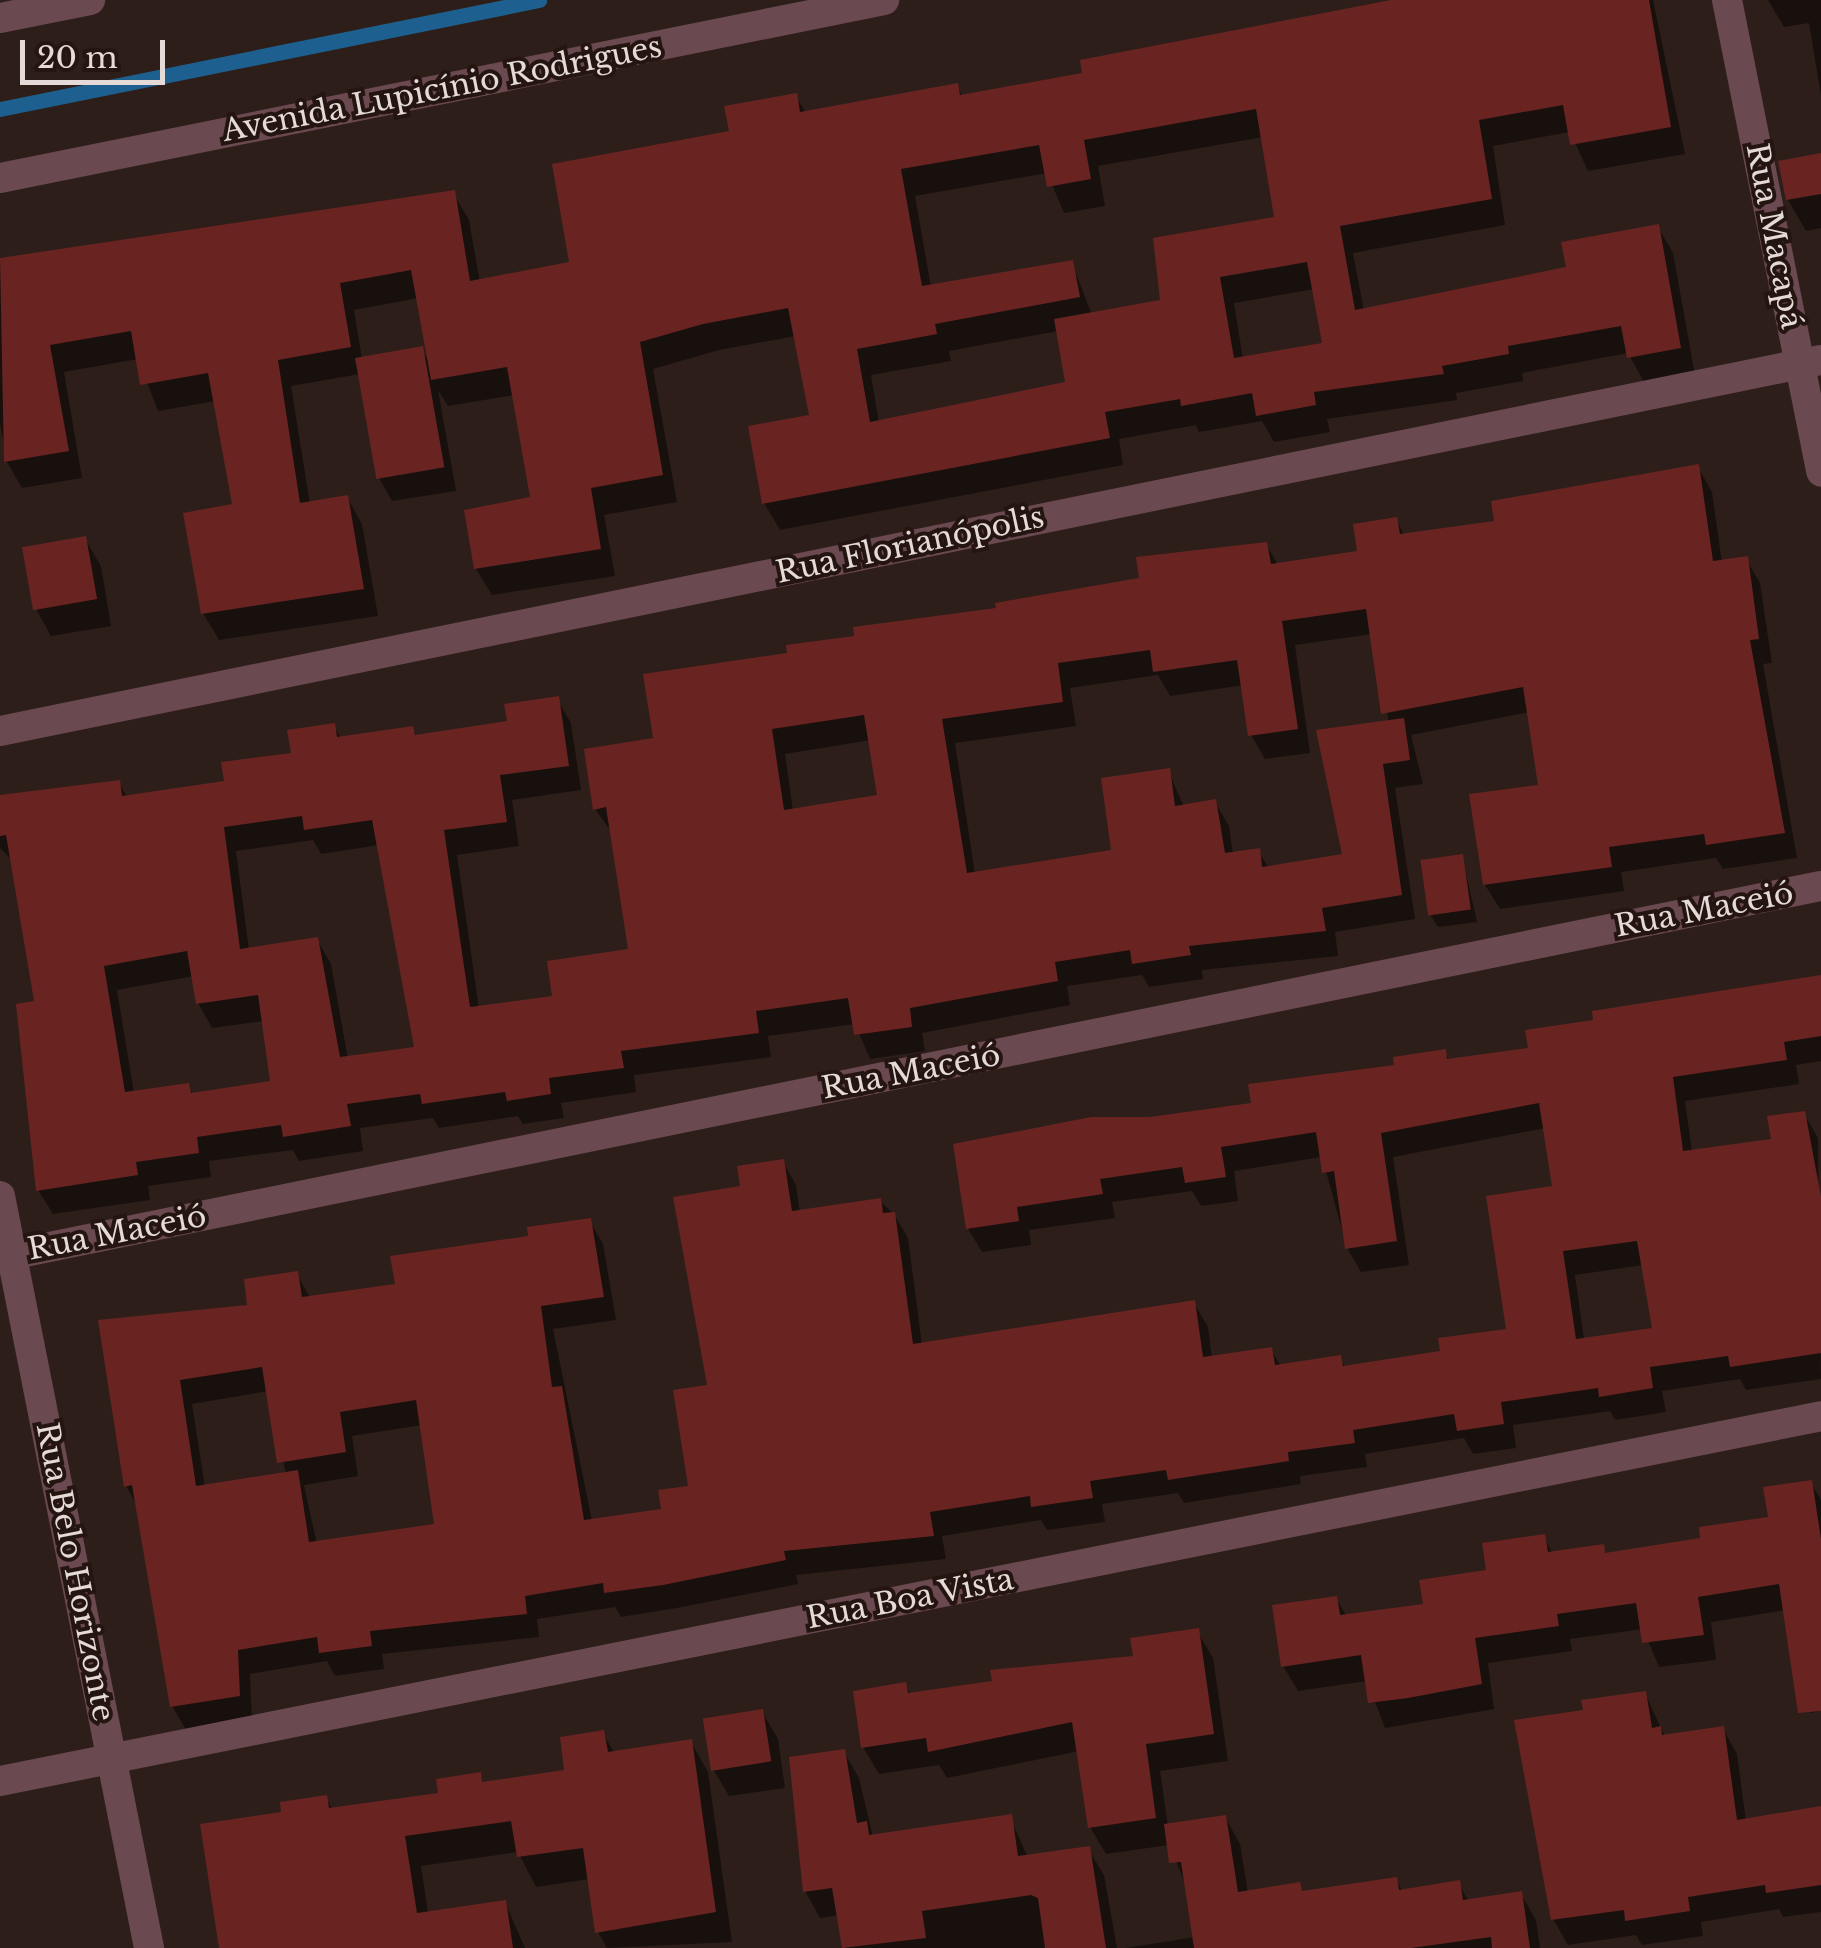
<!DOCTYPE html>
<meta charset="utf-8">
<style>
body{margin:0}
#map{position:relative;width:1821px;height:1948px;overflow:hidden;background:#2e1e19;font-family:"Libre Baskerville",serif}
div>[style]{position:absolute}
[style*='--x']{left:calc(var(--x)*1px);top:calc(var(--y)*1px);width:calc(var(--w)*1px);rotate:calc(var(--a)*1deg)}
.shadow>*{inset:0;background:#0007}
.stream>*{height:15px;margin:-7.5px;padding:0 7.5px;transform-origin:7.5px;border-radius:7.5px;background:#1d608f}
.building>*{inset:0;background:#692422;transform-origin:0 0}
.minor>*{height:30px;margin:-15px;padding:0 15px;transform-origin:15px;border-radius:15px;background:#6a4950}
span{translate:-50% -50%;white-space:nowrap;text-align:center;line-height:1.15;-webkit-text-stroke:8px #241510;paint-order:stroke}
.street-label{font-size:30px;color:#e5dad7}
.scale{position:absolute;left:20px;top:40px;width:145px;height:45px;box-sizing:border-box;border:5px solid #e5dad7;border-top:0;padding-left:12px;font-size:30px;line-height:35px;white-space:nowrap;color:#e5dad7;-webkit-text-stroke:8px #241510;paint-order:stroke}
</style>
<div id="map">
<div class="shadow">
<div style="clip-path:polygon(evenodd,1404px 0,1653px 0,1685px 154px,1588px 171px,1570px 132px,1493px 146px,1505px 225px,1353px 253px,1364px 311px,1569px 269px,1658px 227px,1673px 253px,1695px 375px,1645px 384px,1628px 353px,1522px 373px,1523px 381px,1456px 393px,1457px 400px,1327px 419px,1330px 432px,1274px 442px,1262px 421px,1199px 432px,1196px 425px,1119px 439px,1123px 465px,780px 530px,764px 503px,812px 417px,796px 336px,719px 350px,653px 369px,677px 502px,604px 515px,615px 576px,492px 595px,476px 569px,533px 499px,514px 395px,448px 406px,438px 390px,456px 491px,392px 501px,379px 478px,360px 374px,291px 386px,310px 504px,347px 497px,362px 524px,378px 616px,219px 640px,203px 613px,235px 506px,216px 401px,158px 411px,138px 359px,64px 372px,82px 478px,22px 488px,7px 462px,0 423px,0 261px,453px 193px,469px 220px,480px 282px,572px 264px,732px 133px,795px 95px,806px 113px,957px 86px,963px 97px,1085px 75px,1404px 0,1263px 137px,1277px 219px,1163px 302px,1092px 315px,1072px 263px,931px 287px,915px 196px,1047px 173px,1064px 213px,1105px 206px,1098px 166px,1263px 137px,1404px 0,1315px 289px,1324px 345px,1243px 359px,1234px 303px,1315px 289px,1404px 0,419px 298px,429px 362px,421px 348px,362px 359px,354px 310px,419px 298px,1404px 0,1058px 331px,1068px 384px,879px 423px,871px 375px,951px 361px,949px 351px,1058px 331px)"></div>
<div style="clip-path:polygon(1768px 0,1821px 0,1821px 96px,1809px 23px,1784px 27px)"></div>
<div style="clip-path:polygon(1821px 156px,1821px 228px,1806px 231px,1788px 200px)"></div>
<div style="clip-path:polygon(evenodd,1698px 467px,1712px 492px,1722px 563px,1746px 559px,1760px 583px,1772px 663px,1763px 664px,1797px 858px,1723px 869px,1716px 858px,1621px 872px,1624px 891px,1500px 909px,1485px 885px,1540px 787px,1530px 712px,1411px 735px,1423px 784px,1395px 788px,1415px 919px,1335px 932px,1338px 956px,1202px 970px,1203px 979px,1149px 987px,1142px 975px,1067px 986px,1070px 1005px,922px 1033px,925px 1051px,870px 1059px,855px 1024px,768px 1036px,771px 1057px,634px 1075px,636px 1092px,561px 1103px,564px 1118px,523px 1124px,518px 1116px,439px 1128px,433px 1118px,360px 1128px,363px 1151px,299px 1161px,293px 1150px,209px 1161px,211px 1177px,148px 1186px,150px 1200px,53px 1214px,38px 1190px,37px 1003px,12px 860px,0 848px,0 798px,119px 783px,127px 797px,227px 783px,294px 755px,334px 726px,341px 739px,412px 729px,417px 737px,510px 723px,557px 699px,571px 723px,581px 790px,512px 800px,519px 846px,457px 855px,479px 1009px,555px 998px,631px 951px,612px 833px,595px 809px,656px 740px,790px 655px,1142px 580px,1266px 544px,1278px 565px,1360px 553px,1396px 520px,1405px 536px,1497px 523px,1698px 467px,1373px 634px,1389px 723px,1345px 856px,1269px 868px,1258px 851px,1233px 854px,1229px 826px,1215px 802px,1184px 807px,1168px 770px,1114px 852px,975px 874px,955px 743px,1076px 726px,1070px 688px,1158px 675px,1170px 696px,1244px 685px,1251px 735px,1265px 759px,1310px 753px,1295px 645px,1373px 634px,1698px 467px,871px 740px,880px 797px,793px 811px,785px 754px,871px 740px,1698px 467px,313px 840px,321px 854px,379px 845px,417px 1049px,348px 1059px,331px 964px,317px 940px,249px 950px,236px 851px,313px 840px,1698px 467px,194px 976px,198px 1003px,212px 1028px,264px 1021px,273px 1083px,193px 1095px,188px 1086px,134px 1093px,117px 990px,194px 976px)"></div>
<div style="clip-path:polygon(85px 539px,101px 566px,111px 626px,51px 636px,36px 609px)"></div>
<div style="clip-path:polygon(1462px 856px,1477px 922px,1438px 927px,1430px 914px)"></div>
<div style="clip-path:polygon(evenodd,1821px 978px,1821px 1061px,1796px 1065px,1799px 1084px,1685px 1101px,1692px 1152px,1773px 1141px,1804px 1114px,1818px 1138px,1821px 1379px,1746px 1390px,1740px 1379px,1662px 1391px,1666px 1412px,1615px 1420px,1610px 1411px,1513px 1425px,1516px 1448px,1473px 1454px,1464px 1438px,1365px 1454px,1367px 1467px,1300px 1476px,1301px 1484px,1184px 1503px,1178px 1493px,1102px 1504px,1105px 1522px,1047px 1530px,1041px 1520px,942px 1536px,946px 1559px,796px 1575px,798px 1584px,677px 1608px,621px 1617px,615px 1607px,537px 1619px,539px 1637px,382px 1654px,384px 1669px,335px 1676px,327px 1661px,250px 1674px,252px 1720px,186px 1730px,172px 1706px,138px 1507px,126px 1486px,101px 1322px,250px 1307px,297px 1274px,310px 1298px,397px 1286px,589px 1220px,603px 1244px,616px 1320px,553px 1329px,592px 1521px,664px 1511px,691px 1488px,743px 1188px,783px 1162px,796px 1185px,800px 1213px,880px 1201px,894px 1214px,908px 1238px,922px 1345px,1194px 1303px,1208px 1327px,1212px 1358px,1271px 1350px,1281px 1366px,1340px 1358px,1346px 1368px,1443px 1353px,1509px 1331px,1555px 1188px,1546px 1128px,1393px 1157px,1409px 1265px,1361px 1272px,1347px 1248px,1322px 1157px,1234px 1171px,1238px 1201px,1201px 1206px,1192px 1191px,1112px 1202px,1115px 1218px,1029px 1230px,1031px 1245px,982px 1252px,968px 1229px,1150px 1120px,1253px 1105px,1444px 1052px,1450px 1061px,1531px 1050px,1821px 978px,1644px 1265px,1654px 1330px,1584px 1340px,1575px 1275px,1644px 1265px,1821px 978px,269px 1391px,286px 1474px,205px 1487px,192px 1404px,269px 1391px,1821px 978px,422px 1425px,437px 1526px,317px 1544px,304px 1485px,358px 1476px,352px 1436px,422px 1425px)"></div>
<div style="clip-path:polygon(1811px 1483px,1821px 1500px,1821px 1711px,1811px 1713px,1797px 1687px,1786px 1610px,1711px 1622px,1716px 1660px,1659px 1667px,1643px 1629px,1570px 1639px,1572px 1651px,1488px 1663px,1494px 1709px,1385px 1728px,1367px 1681px,1298px 1691px,1283px 1666px,1336px 1598px,1347px 1617px,1425px 1606px,1544px 1537px,1553px 1554px,1602px 1547px,1607px 1555px,1703px 1540px,1771px 1519px)"></div>
<div style="clip-path:polygon(1197px 1631px,1213px 1658px,1228px 1761px,1160px 1771px,1168px 1826px,1225px 1817px,1240px 1844px,1248px 1893px,1299px 1885px,1304px 1894px,1396px 1880px,1403px 1892px,1458px 1883px,1469px 1902px,1521px 1894px,1536px 1920px,1540px 1948px,1126px 1948px,1195px 1937px,1188px 1890px,1169px 1845px,1106px 1854px,1090px 1827px,1079px 1751px,947px 1778px,939px 1765px,879px 1774px,863px 1747px,905px 1685px,911px 1695px,1136px 1658px)"></div>
<div style="clip-path:polygon(1645px 1693px,1665px 1737px,1723px 1729px,1737px 1754px,1746px 1821px,1821px 1809px,1821px 1912px,1783px 1917px,1779px 1909px,1701px 1922px,1703px 1936px,1642px 1945px,1636px 1935px,1568px 1945px,1553px 1919px,1585px 1712px)"></div>
<div style="clip-path:polygon(762px 1712px,778px 1739px,785px 1788px,729px 1796px,713px 1769px)"></div>
<div style="clip-path:polygon(603px 1733px,615px 1754px,691px 1742px,708px 1772px,732px 1942px,607px 1948px,598px 1932px,590px 1879px,536px 1887px,518px 1852px,421px 1866px,428px 1913px,505px 1902px,525px 1948px,221px 1948px,284px 1814px,326px 1798px,333px 1810px,441px 1795px,479px 1775px,484px 1784px,567px 1772px)"></div>
<div style="clip-path:polygon(844px 1752px,859px 1778px,873px 1837px,1010px 1817px,1028px 1858px,1088px 1849px,1104px 1875px,1117px 1948px,845px 1948px,839px 1915px,820px 1918px,805px 1891px)"></div>
</div>
<div class="stream">
<div style="--x:0;--y:109;--w:550;--a:-11.43"></div>
</div>
<div class="building">
<div style="clip-path:polygon(evenodd,1391px 0,1649px 0,1671px 127px,1570px 145px,1563px 105px,1479px 120px,1492px 199px,1340px 226px,1355px 310px,1566px 267px,1561px 242px,1659px 224px,1681px 348px,1627px 358px,1621px 326px,1508px 346px,1509px 354px,1442px 366px,1444px 374px,1314px 392px,1316px 405px,1256px 416px,1252px 393px,1181px 406px,1180px 399px,1105px 412px,1110px 438px,762px 504px,748px 426px,809px 415px,788px 308px,703px 324px,640px 342px,663px 475px,591px 488px,601px 549px,474px 569px,464px 510px,530px 497px,507px 367px,431px 380px,411px 270px,340px 283px,351px 347px,278px 360px,300px 503px,348px 495px,364px 589px,201px 614px,183px 513px,232px 504px,208px 373px,140px 385px,131px 331px,50px 345px,69px 451px,4px 462px,0 258px,455px 190px,470px 281px,569px 262px,552px 164px,729px 131px,724px 106px,797px 93px,800px 112px,958px 83px,960px 95px,1082px 73px,1080px 60px,1391px 0,1256px 109px,1274px 217px,1153px 238px,1160px 300px,1054px 319px,1065px 382px,870px 422px,857px 349px,937px 334px,935px 324px,1080px 297px,1073px 260px,922px 286px,901px 169px,1039px 145px,1047px 187px,1091px 179px,1084px 140px,1256px 109px,1391px 0,1307px 262px,1322px 343px,1234px 358px,1220px 277px,1307px 262px)"></div>
<div style="clip-path:polygon(1821px 153px,1821px 194px,1786px 200px,1778px 161px)"></div>
<div style="left:423px;top:346px;width:123px;height:69px;rotate:80deg"></div>
<div style="clip-path:polygon(evenodd,1699px 464px,1713px 561px,1748px 556px,1759px 639px,1750px 640px,1785px 833px,1706px 845px,1704px 834px,1609px 847px,1612px 867px,1483px 885px,1469px 794px,1538px 785px,1523px 687px,1381px 714px,1366px 609px,1282px 621px,1298px 729px,1248px 736px,1237px 660px,1153px 672px,1150px 650px,1058px 663px,1063px 702px,942px 719px,967px 873px,1111px 850px,1101px 778px,1170px 768px,1175px 806px,1216px 799px,1225px 853px,1260px 848px,1262px 867px,1342px 854px,1316px 730px,1404px 718px,1410px 760px,1383px 764px,1402px 895px,1322px 908px,1326px 931px,1189px 946px,1191px 955px,1132px 964px,1130px 950px,1055px 962px,1058px 981px,910px 1008px,912px 1027px,854px 1035px,848px 998px,756px 1011px,759px 1033px,621px 1051px,624px 1068px,549px 1078px,551px 1094px,507px 1101px,505px 1092px,422px 1104px,420px 1094px,347px 1104px,351px 1126px,283px 1137px,281px 1125px,197px 1137px,199px 1153px,136px 1162px,138px 1175px,36px 1191px,16px 1004px,34px 1001px,6px 835px,0 836px,0 795px,120px 780px,122px 796px,224px 781px,221px 762px,291px 753px,287px 730px,335px 723px,337px 737px,413px 726px,415px 735px,507px 721px,504px 704px,559px 696px,569px 766px,500px 775px,507px 822px,444px 830px,470px 1007px,552px 996px,547px 961px,628px 949px,606px 807px,593px 810px,584px 749px,653px 738px,643px 674px,787px 653px,786px 645px,854px 636px,853px 627px,996px 608px,995px 603px,1139px 578px,1136px 557px,1267px 542px,1271px 564px,1357px 551px,1353px 524px,1397px 517px,1400px 534px,1494px 521px,1491px 501px,1699px 464px,864px 715px,877px 795px,784px 810px,772px 729px,864px 715px,1699px 464px,302px 816px,304px 830px,372px 820px,414px 1047px,340px 1057px,318px 937px,240px 949px,224px 827px,302px 816px,1699px 464px,187px 951px,196px 1004px,258px 995px,270px 1081px,191px 1093px,189px 1083px,125px 1092px,104px 966px,187px 951px)"></div>
<div style="left:86px;top:536px;width:64px;height:65px;rotate:80deg"></div>
<div style="left:1463px;top:854px;width:56px;height:43px;rotate:82deg"></div>
<div style="clip-path:polygon(evenodd,1821px 975px,1821px 1036px,1784px 1042px,1787px 1060px,1673px 1077px,1683px 1151px,1771px 1139px,1767px 1116px,1805px 1111px,1821px 1197px,1821px 1353px,1730px 1367px,1728px 1356px,1650px 1367px,1653px 1388px,1599px 1397px,1598px 1388px,1501px 1402px,1504px 1424px,1457px 1431px,1454px 1414px,1353px 1430px,1355px 1443px,1288px 1452px,1289px 1461px,1168px 1480px,1166px 1470px,1090px 1481px,1093px 1498px,1031px 1507px,1030px 1496px,930px 1512px,934px 1536px,784px 1551px,786px 1560px,663px 1585px,604px 1593px,603px 1583px,525px 1596px,527px 1614px,370px 1631px,372px 1646px,319px 1653px,317px 1637px,238px 1650px,240px 1696px,170px 1707px,132px 1485px,124px 1487px,98px 1320px,247px 1305px,244px 1279px,298px 1271px,302px 1297px,395px 1284px,390px 1256px,528px 1236px,527px 1227px,591px 1218px,604px 1297px,541px 1306px,552px 1387px,562px 1386px,584px 1520px,661px 1509px,658px 1490px,688px 1486px,673px 1390px,707px 1385px,673px 1197px,740px 1186px,737px 1166px,784px 1159px,792px 1211px,881px 1198px,883px 1213px,895px 1212px,913px 1344px,1195px 1300px,1203px 1357px,1272px 1347px,1275px 1365px,1341px 1355px,1343px 1366px,1440px 1351px,1438px 1338px,1506px 1329px,1486px 1196px,1552px 1186px,1539px 1103px,1381px 1133px,1397px 1241px,1345px 1249px,1334px 1171px,1322px 1173px,1316px 1132px,1221px 1147px,1226px 1177px,1185px 1183px,1182px 1167px,1100px 1179px,1103px 1194px,1017px 1207px,1019px 1221px,966px 1229px,953px 1144px,1091px 1117px,1150px 1117px,1251px 1103px,1248px 1084px,1394px 1065px,1393px 1057px,1446px 1049px,1447px 1059px,1528px 1048px,1525px 1030px,1593px 1020px,1592px 1011px,1821px 975px,1637px 1241px,1652px 1328px,1576px 1339px,1563px 1251px,1637px 1241px,1821px 975px,262px 1367px,277px 1463px,346px 1452px,340px 1412px,416px 1400px,434px 1524px,309px 1542px,298px 1470px,196px 1486px,180px 1380px,262px 1367px)"></div>
<div style="clip-path:polygon(1812px 1480px,1821px 1539px,1821px 1711px,1798px 1713px,1779px 1584px,1698px 1597px,1704px 1635px,1642px 1643px,1636px 1603px,1557px 1614px,1559px 1626px,1475px 1638px,1482px 1684px,1408px 1698px,1368px 1703px,1361px 1655px,1281px 1667px,1272px 1605px,1337px 1596px,1340px 1615px,1423px 1604px,1419px 1580px,1486px 1570px,1482px 1543px,1545px 1534px,1548px 1552px,1604px 1544px,1605px 1553px,1700px 1538px,1699px 1527px,1768px 1517px,1763px 1487px)"></div>
<div style="clip-path:polygon(1199px 1628px,1214px 1734px,1146px 1744px,1156px 1818px,1088px 1828px,1072px 1722px,928px 1752px,926px 1738px,861px 1748px,853px 1691px,906px 1682px,908px 1693px,992px 1681px,990px 1670px,1133px 1656px,1130px 1638px)"></div>
<div style="clip-path:polygon(1646px 1691px,1652px 1728px,1661px 1726px,1662px 1735px,1724px 1726px,1737px 1820px,1821px 1806px,1821px 1885px,1766px 1893px,1765px 1885px,1688px 1897px,1690px 1911px,1625px 1921px,1624px 1910px,1551px 1920px,1514px 1720px,1583px 1710px,1581px 1700px)"></div>
<div style="left:763px;top:1709px;width:53px;height:61px;rotate:81deg"></div>
<div style="clip-path:polygon(604px 1730px,608px 1752px,692px 1739px,716px 1912px,595px 1933px,583px 1848px,517px 1857px,511px 1821px,405px 1836px,417px 1913px,506px 1900px,513px 1948px,219px 1948px,200px 1824px,281px 1812px,280px 1802px,327px 1795px,329px 1808px,438px 1793px,436px 1779px,481px 1772px,482px 1782px,564px 1770px,560px 1737px)"></div>
<div style="clip-path:polygon(845px 1749px,857px 1823px,867px 1821px,869px 1835px,1012px 1814px,1018px 1856px,1090px 1846px,1106px 1948px,1045px 1948px,1038px 1898px,1031px 1895px,922px 1911px,926px 1938px,842px 1948px,832px 1888px,803px 1892px,789px 1757px)"></div>
<div style="clip-path:polygon(1226px 1815px,1238px 1892px,1300px 1882px,1302px 1891px,1397px 1877px,1399px 1890px,1460px 1880px,1463px 1900px,1522px 1891px,1530px 1948px,1492px 1948px,1491px 1937px,1411px 1948px,1194px 1948px,1181px 1862px,1169px 1863px,1164px 1824px)"></div>
</div>
<div class="minor">
<div style="--x:1727;--y:0;--w:481;--a:78.7"></div>
<div style="--x:0;--y:18;--w:92;--a:-11.3"></div>
<div style="--x:0;--y:178;--w:902;--a:-11.38"></div>
<div style="--x:0;--y:731;--w:1858;--a:-11.52"></div>
<div style="--x:0;--y:1196;--w:767;--a:78.79"></div>
<div style="--x:0;--y:1257;--w:1858;--a:-11.52"></div>
<div style="--x:0;--y:1781;--w:1857;--a:-11.33"></div>
</div>
<div class="street-label">
<span style="left:442px;top:89px;rotate:-11deg">Avenida Lupicínio Rodrigues</span>
<span style="left:1774px;top:236px;rotate:79deg">Rua Macapá</span>
<span style="left:910px;top:545px;rotate:-12deg">Rua Florianópolis</span>
<span style="left:1704px;top:910px;rotate:-11deg">Rua Maceió</span>
<span style="left:911px;top:1072px;rotate:-11deg">Rua Maceió</span>
<span style="left:117px;top:1233px;rotate:-11deg">Rua Maceió</span>
<span style="left:75px;top:1572px;rotate:79deg">Rua Belo Horizonte</span>
<span style="left:910px;top:1599px;rotate:-11deg">Rua Boa Vista</span>
</div>
<div class="scale">20 m</div>
</div>
